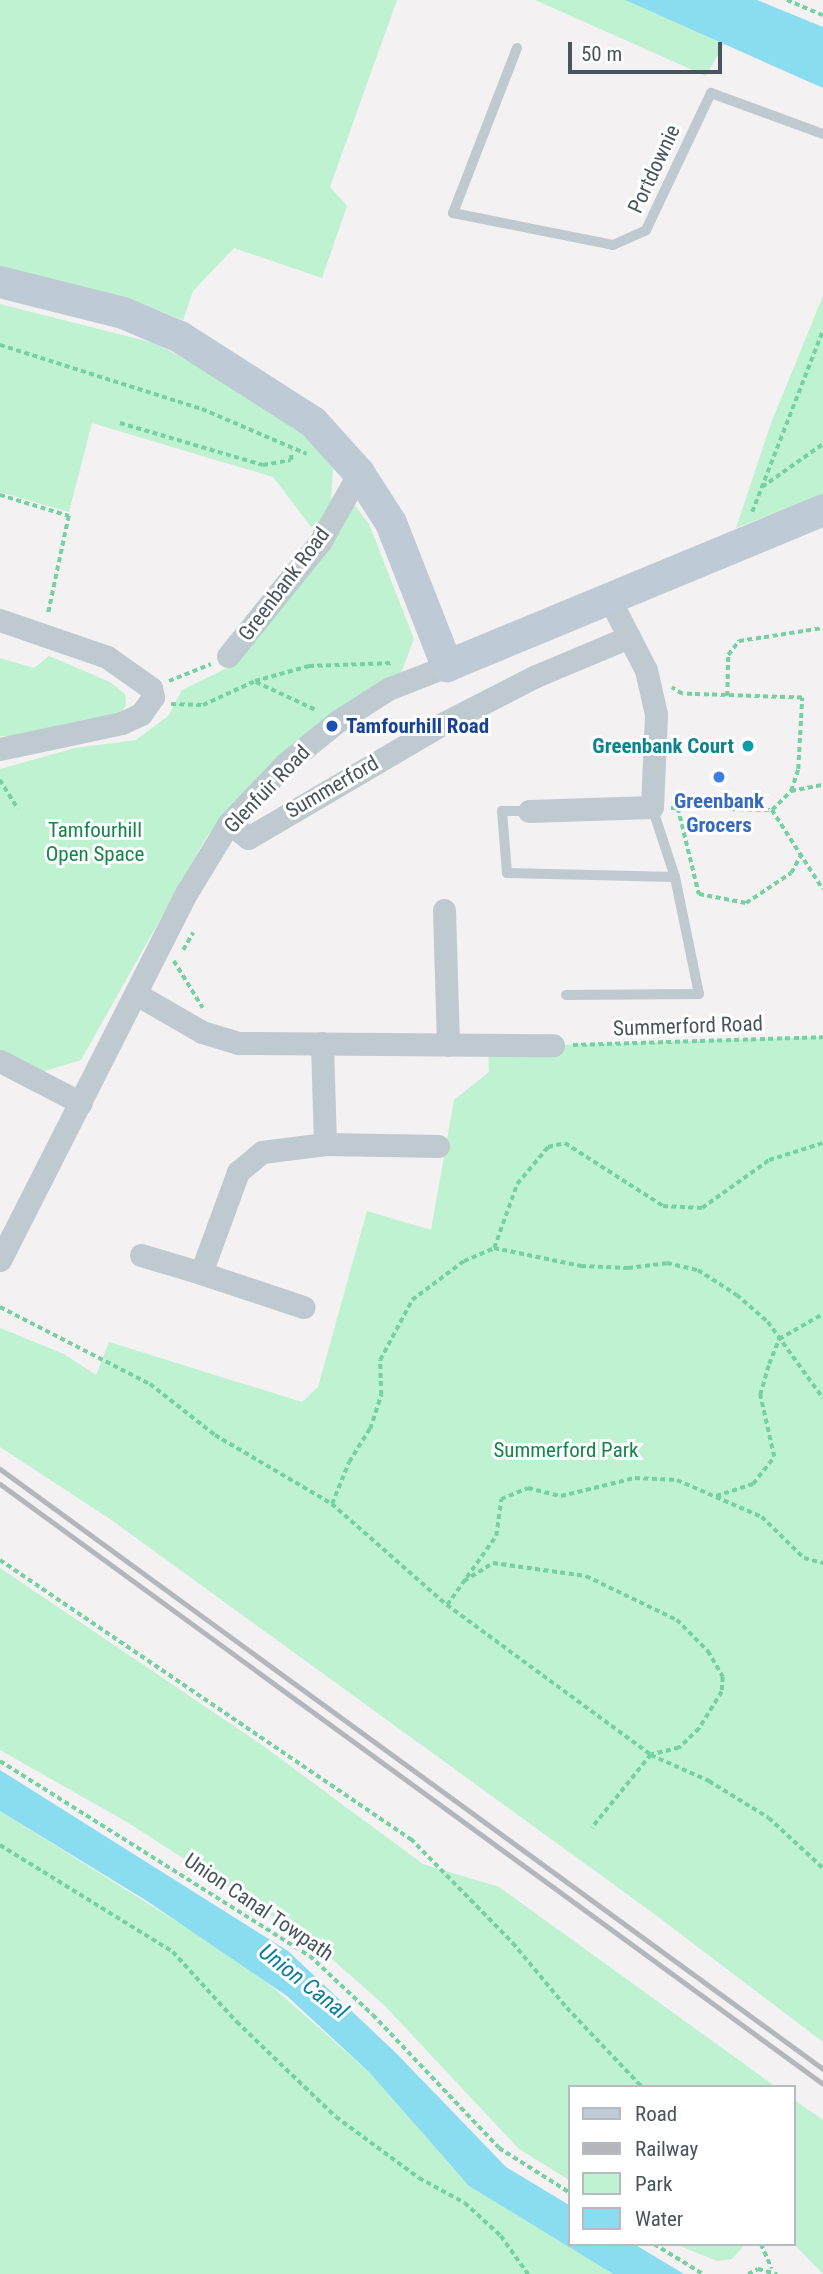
<!DOCTYPE html>
<style>
body{margin:0}
#map{position:relative;width:823px;height:2274px;overflow:hidden;background:#f3f1f1;font-family:"Roboto Condensed",sans-serif}
div>[style]{position:absolute}
[style*='--x']{left:calc(var(--x)*1px);top:calc(var(--y)*1px);width:calc(var(--w)*1px);rotate:calc(var(--a)*1deg)}
.green>*{inset:0;background:#bef2d1}
.water>*{inset:0;background:#8addf1}
.path>*{height:3.5px;margin-top:-1.75px;transform-origin:0;background:repeating-linear-gradient(90deg,#74d2a2 0 5px,transparent 0 8.5px)}
.lane>*{height:10px;margin:-5px;padding:0 5px;transform-origin:5px;border-radius:5px;background:#bec9d0}
.street>*{height:23px;margin:-11.5px;padding:0 11.5px;transform-origin:11.5px;border-radius:11.5px;background:#bec9d0}
.secondary>*{height:32px;margin:-16px;padding:0 16px;transform-origin:16px;border-radius:16px;background:#becad5}
.rail>*{height:5px;margin:-2.5px;padding:0 2.5px;transform-origin:2.5px;border-radius:2.5px;background:#b3b6bb}
.dots>*{width:19px;height:19px;translate:-50% -50%;box-sizing:border-box;border:4px solid #fff;border-radius:50%}
span{translate:-50% -50%;white-space:nowrap;text-align:center;line-height:1.15;-webkit-text-stroke:6px #fff;paint-order:stroke}
.street-label{font-size:21px;color:#48555f}
.transit-label{font-size:21px;color:#164399;font-weight:700}
.left{translate:0 -50%;text-align:left}
.culture-label{font-size:21px;color:#0d838f;font-weight:700}
.right{translate:-100% -50%;text-align:right}
.shop-label{font-size:21px;color:#366cbe;font-weight:700}
.park-label{font-size:21px;color:#13864a}
.water-label{font-size:23px;color:#08809c;font-style:italic}
.legend{position:absolute;left:568px;top:2085px;width:228px;height:161px;box-sizing:border-box;background:#fff;border:2px solid #b6bbbf;margin:0;padding:9px 12px;list-style:none;font-size:21px;color:#48555f}
.legend li{display:flex;align-items:center;gap:14px;height:35px}
.legend b{width:35px;border:2px solid #b6bbbf}
.scale{position:absolute;left:568px;top:42px;width:154px;height:32px;box-sizing:border-box;border:4px solid #48555f;border-top:0;padding-left:9px;font-size:21px;line-height:24px;white-space:nowrap;color:#48555f;-webkit-text-stroke:5px #fff;paint-order:stroke}
</style>
<div id="map">
<div class="green">
<div style="clip-path:polygon(0 0,397px 0,330px 187px,347px 206px,322px 278px,234px 248px,193px 291px,183px 320px,127px 298px,0 267px)"></div>
<div style="clip-path:polygon(535px 0,625px 0,724px 44px,706px 76px)"></div>
<div style="clip-path:polygon(823px 296px,823px 494px,736px 528px,771px 423px)"></div>
<div style="clip-path:polygon(0 304px,154px 343px,266px 399px,315px 439px,333px 467px,331px 503px,318px 536px,273px 477px,92px 423px,69px 512px,0 492px)"></div>
<div style="clip-path:polygon(353px 503px,369px 524px,414px 639px,399px 678px,355px 697px,291px 745px,207px 836px,81px 1060px,42px 1072px,0 1050px,0 769px,75px 748px,136px 740px,168px 716px,182px 690px,229px 667px)"></div>
<div style="clip-path:polygon(49px 656px,110px 682px,125px 694px,126px 705px,120px 714px,20px 737px,0 736px,0 658px,34px 668px)"></div>
<div style="clip-path:polygon(823px 1037px,823px 2042px,653px 1913px,110px 1519px,0 1447px,0 1328px,64px 1354px,96px 1375px,109px 1342px,302px 1402px,318px 1387px,367px 1211px,431px 1230px,454px 1100px,489px 1072px,488px 1047px)"></div>
<div style="clip-path:polygon(0 1568px,262px 1745px,423px 1864px,499px 1887px,776px 2087px,569px 2087px,569px 2180px,519px 2149px,385px 2006px,314px 1943px,127px 1822px,0 1750px)"></div>
<div style="clip-path:polygon(0 1811px,251px 1968px,369px 2072px,469px 2186px,613px 2274px,0 2274px)"></div>
<div style="clip-path:polygon(793px 2099px,823px 2120px,823px 2274px,793px 2243px)"></div>
<div style="clip-path:polygon(675px 2244px,745px 2244px,732px 2259px,717px 2261px)"></div>
</div>
<div class="water">
<div style="clip-path:polygon(625px 0,757px 0,823px 27px,823px 88px)"></div>
<div style="clip-path:polygon(0 1770px,288px 1951px,396px 2053px,506px 2167px,569px 2205px,569px 2244px,634px 2244px,684px 2274px,613px 2274px,469px 2186px,369px 2072px,287px 1996px,147px 1901px,0 1811px)"></div>
</div>
<div class="path">
<div style="--x:787;--y:0;--w:39;--a:23"></div>
<div style="--x:0;--y:345;--w:212;--a:17.6"></div>
<div style="--x:202;--y:409;--w:114;--a:23.2"></div>
<div style="--x:120;--y:423;--w:149;--a:16.4"></div>
<div style="--x:263;--y:465;--w:28;--a:-10"></div>
<div style="--x:291;--y:460;--w:9;--a:-90"></div>
<div style="--x:762;--y:487;--w:75;--a:-35.2"></div>
<div style="--x:0;--y:495;--w:72;--a:16.9"></div>
<div style="--x:69;--y:516;--w:101;--a:102"></div>
<div style="--x:752;--y:512;--w:195;--a:-68.7"></div>
<div style="--x:169;--y:681;--w:45;--a:-22"></div>
<div style="--x:256;--y:682;--w:66;--a:25"></div>
<div style="--x:727;--y:696;--w:41;--a:-88.6"></div>
<div style="--x:728;--y:655;--w:18;--a:-52"></div>
<div style="--x:739;--y:641;--w:85;--a:-8.8"></div>
<div style="--x:171;--y:704;--w:32;--a:2"></div>
<div style="--x:203;--y:705;--w:57;--a:-24.8"></div>
<div style="--x:255;--y:681;--w:56;--a:-15.5"></div>
<div style="--x:309;--y:666;--w:85;--a:-2"></div>
<div style="--x:0;--y:780;--w:34;--a:58"></div>
<div style="--x:791;--y:791;--w:33;--a:-11"></div>
<div style="--x:671;--y:808;--w:101;--a:1.1"></div>
<div style="--x:772;--y:810;--w:27;--a:-45"></div>
<div style="--x:791;--y:791;--w:23;--a:-72"></div>
<div style="--x:798;--y:769;--w:71;--a:-86.8"></div>
<div style="--x:802;--y:698;--w:120;--a:-178.1"></div>
<div style="--x:682;--y:694;--w:12;--a:-149"></div>
<div style="--x:678;--y:808;--w:89;--a:76.3"></div>
<div style="--x:699;--y:894;--w:48;--a:10.8"></div>
<div style="--x:746;--y:903;--w:54;--a:-33.7"></div>
<div style="--x:791;--y:873;--w:21;--a:-61"></div>
<div style="--x:772;--y:810;--w:94;--a:57.2"></div>
<div style="--x:183;--y:950;--w:20;--a:-60"></div>
<div style="--x:174;--y:961;--w:55;--a:58.3"></div>
<div style="--x:573;--y:1045;--w:250;--a:-1.8"></div>
<div style="--x:494;--y:1248;--w:68;--a:-70.2"></div>
<div style="--x:517;--y:1184;--w:48;--a:-50"></div>
<div style="--x:548;--y:1147;--w:17;--a:-13"></div>
<div style="--x:565;--y:1143;--w:117;--a:32.7"></div>
<div style="--x:663;--y:1206;--w:39;--a:3"></div>
<div style="--x:702;--y:1208;--w:82;--a:-35.6"></div>
<div style="--x:769;--y:1160;--w:57;--a:-17.5"></div>
<div style="--x:0;--y:1307;--w:169;--a:27.2"></div>
<div style="--x:150;--y:1384;--w:83;--a:38.1"></div>
<div style="--x:215;--y:1435;--w:136;--a:30.5"></div>
<div style="--x:332;--y:1504;--w:153;--a:41.3"></div>
<div style="--x:447;--y:1605;--w:85;--a:-54.6"></div>
<div style="--x:496;--y:1536;--w:37;--a:-82"></div>
<div style="--x:501;--y:1499;--w:29;--a:-22"></div>
<div style="--x:528;--y:1488;--w:34;--a:14"></div>
<div style="--x:561;--y:1496;--w:76;--a:-13.7"></div>
<div style="--x:635;--y:1478;--w:42;--a:2.7"></div>
<div style="--x:677;--y:1480;--w:93;--a:23.5"></div>
<div style="--x:762;--y:1517;--w:59;--a:44.3"></div>
<div style="--x:804;--y:1558;--w:20;--a:15"></div>
<div style="--x:716;--y:1496;--w:39;--a:-18"></div>
<div style="--x:753;--y:1484;--w:34;--a:-52"></div>
<div style="--x:774;--y:1457;--w:64;--a:-102.7"></div>
<div style="--x:760;--y:1395;--w:32;--a:-74"></div>
<div style="--x:769;--y:1364;--w:27;--a:-68"></div>
<div style="--x:779;--y:1339;--w:51;--a:-29.6"></div>
<div style="--x:332;--y:1504;--w:45;--a:-68"></div>
<div style="--x:349;--y:1462;--w:39;--a:-58"></div>
<div style="--x:370;--y:1429;--w:36;--a:-72"></div>
<div style="--x:381;--y:1395;--w:35;--a:-92"></div>
<div style="--x:380;--y:1360;--w:68;--a:-61.9"></div>
<div style="--x:412;--y:1300;--w:65;--a:-36.9"></div>
<div style="--x:464;--y:1261;--w:33;--a:-23"></div>
<div style="--x:494;--y:1248;--w:89;--a:11.7"></div>
<div style="--x:581;--y:1266;--w:47;--a:2.4"></div>
<div style="--x:628;--y:1268;--w:39;--a:-7"></div>
<div style="--x:667;--y:1263;--w:32;--a:13"></div>
<div style="--x:698;--y:1270;--w:46;--a:32.7"></div>
<div style="--x:737;--y:1295;--w:41;--a:41.1"></div>
<div style="--x:768;--y:1322;--w:94;--a:54.1"></div>
<div style="--x:0;--y:1560;--w:497;--a:34.2"></div>
<div style="--x:411;--y:1839;--w:146;--a:45.6"></div>
<div style="--x:513;--y:1943;--w:85;--a:50.3"></div>
<div style="--x:567;--y:2008;--w:109;--a:46.5"></div>
<div style="--x:464;--y:1581;--w:34;--a:-32"></div>
<div style="--x:493;--y:1563;--w:94;--a:8"></div>
<div style="--x:586;--y:1576;--w:101;--a:25.8"></div>
<div style="--x:677;--y:1620;--w:44;--a:45"></div>
<div style="--x:708;--y:1651;--w:30;--a:60"></div>
<div style="--x:723;--y:1677;--w:15;--a:94"></div>
<div style="--x:722;--y:1692;--w:44;--a:121.9"></div>
<div style="--x:699;--y:1729;--w:28;--a:136"></div>
<div style="--x:679;--y:1748;--w:29;--a:166"></div>
<div style="--x:651;--y:1755;--w:94;--a:128.9"></div>
<div style="--x:447;--y:1605;--w:253;--a:36.3"></div>
<div style="--x:651;--y:1755;--w:64;--a:24.1"></div>
<div style="--x:709;--y:1781;--w:70;--a:31.7"></div>
<div style="--x:769;--y:1818;--w:74;--a:42.8"></div>
<div style="--x:0;--y:1761;--w:366;--a:32.2"></div>
<div style="--x:310;--y:1956;--w:86;--a:43.1"></div>
<div style="--x:373;--y:2015;--w:183;--a:46.5"></div>
<div style="--x:499;--y:2148;--w:83;--a:32.2"></div>
<div style="--x:0;--y:1845;--w:203;--a:31.7"></div>
<div style="--x:173;--y:1952;--w:95;--a:47.6"></div>
<div style="--x:237;--y:2022;--w:137;--a:43.8"></div>
<div style="--x:336;--y:2117;--w:103;--a:36.3"></div>
<div style="--x:419;--y:2178;--w:52;--a:28.5"></div>
<div style="--x:465;--y:2203;--w:49;--a:42.5"></div>
<div style="--x:501;--y:2236;--w:47;--a:54.6"></div>
<div style="--x:654;--y:2244;--w:57;--a:31.5"></div>
<div style="--x:761;--y:2244;--w:27;--a:66"></div>
<div style="--x:748;--y:2274;--w:11;--a:-27"></div>
<div style="--x:758;--y:2269;--w:20;--a:15"></div>
</div>
<div class="lane">
<div style="--x:517;--y:48;--w:177;--a:111.2"></div>
<div style="--x:453;--y:213;--w:163;--a:11.3"></div>
<div style="--x:613;--y:245;--w:36;--a:-24"></div>
<div style="--x:646;--y:230;--w:152;--a:-64.6"></div>
<div style="--x:711;--y:93;--w:119;--a:20.1"></div>
<div style="--x:529;--y:811;--w:27;--a:180"></div>
<div style="--x:502;--y:811;--w:62;--a:85.4"></div>
<div style="--x:507;--y:873;--w:168;--a:1.4"></div>
<div style="--x:566;--y:995;--w:133;--a:-0.4"></div>
<div style="--x:699;--y:994;--w:119;--a:-101.6"></div>
<div style="--x:675;--y:877;--w:74;--a:-108.2"></div>
</div>
<div class="street">
<div style="--x:0;--y:620;--w:113;--a:19.1"></div>
<div style="--x:107;--y:657;--w:54;--a:35.2"></div>
<div style="--x:151;--y:688;--w:9;--a:77"></div>
<div style="--x:153;--y:697;--w:21;--a:125"></div>
<div style="--x:141;--y:714;--w:21;--a:155"></div>
<div style="--x:122;--y:723;--w:125;--a:168"></div>
<div style="--x:228;--y:656;--w:146;--a:-51.1"></div>
<div style="--x:320;--y:542;--w:79;--a:-60.5"></div>
<div style="--x:529;--y:811;--w:123;--a:-1.9"></div>
<div style="--x:652;--y:807;--w:93;--a:-87.5"></div>
<div style="--x:656;--y:714;--w:45;--a:-102.8"></div>
<div style="--x:646;--y:670;--w:79;--a:-117.2"></div>
<div style="--x:229;--y:823;--w:24;--a:38"></div>
<div style="--x:248;--y:838;--w:227;--a:-30.4"></div>
<div style="--x:444;--y:723;--w:103;--a:-27.1"></div>
<div style="--x:536;--y:676;--w:101;--a:-22.8"></div>
<div style="--x:444;--y:910;--w:135;--a:88.3"></div>
<div style="--x:138;--y:995;--w:74;--a:30"></div>
<div style="--x:202;--y:1032;--w:38;--a:17"></div>
<div style="--x:238;--y:1043;--w:315;--a:0.4"></div>
<div style="--x:322;--y:1043;--w:101;--a:88.3"></div>
<div style="--x:0;--y:1061;--w:91;--a:27.4"></div>
<div style="--x:141;--y:1255;--w:63;--a:16.7"></div>
<div style="--x:201;--y:1273;--w:108;--a:-69.9"></div>
<div style="--x:238;--y:1172;--w:31;--a:-40"></div>
<div style="--x:262;--y:1152;--w:64;--a:-7.2"></div>
<div style="--x:325;--y:1144;--w:113;--a:1"></div>
<div style="--x:0;--y:1260;--w:413;--a:-63.1"></div>
<div style="--x:187;--y:892;--w:81;--a:-58.7"></div>
<div style="--x:229;--y:823;--w:81;--a:-46.5"></div>
<div style="--x:285;--y:764;--w:68;--a:-39.1"></div>
<div style="--x:338;--y:721;--w:59;--a:-32.6"></div>
<div style="--x:388;--y:689;--w:63;--a:-21.3"></div>
<div style="--x:201;--y:1273;--w:108;--a:18.4"></div>
</div>
<div class="secondary">
<div style="--x:0;--y:282;--w:127;--a:14.1"></div>
<div style="--x:123;--y:313;--w:62;--a:22.8"></div>
<div style="--x:180;--y:337;--w:158;--a:32.6"></div>
<div style="--x:313;--y:422;--w:69;--a:48"></div>
<div style="--x:359;--y:473;--w:59;--a:57.4"></div>
<div style="--x:391;--y:523;--w:154;--a:68.6"></div>
<div style="--x:447;--y:666;--w:407;--a:-22.5"></div>
</div>
<div class="rail">
<div style="--x:0;--y:1469;--w:1018;--a:36.09"></div>
<div style="--x:0;--y:1484;--w:1018;--a:36.09"></div>
</div>
<div class="dots">
<div style="left:332px;top:726px;background:#1a4fb4"></div>
<div style="left:748px;top:746px;background:#0f9aa8"></div>
<div style="left:719px;top:777px;background:#3f7fe0"></div>
</div>
<div class="street-label">
<span style="left:654px;top:169px;rotate:-65deg">Portdownie</span>
<span style="left:284px;top:584px;rotate:-53deg">Greenbank Road</span>
<span style="left:332px;top:787px;rotate:-30deg">Summerford</span>
<span style="left:267px;top:789px;rotate:-46deg">Glenfuir Road</span>
<span style="left:688px;top:1026px;rotate:-2deg">Summerford Road</span>
<span style="left:259px;top:1907px;rotate:34deg">Union Canal Towpath</span>
</div>
<div class="transit-label">
<span class="left" style="left:346px;top:726px">Tamfourhill Road</span>
</div>
<div class="culture-label">
<span class="right" style="left:734px;top:746px">Greenbank Court</span>
</div>
<div class="shop-label">
<span style="left:719px;top:813px">Greenbank<br>Grocers</span>
</div>
<div class="park-label">
<span style="left:95px;top:842px">Tamfourhill<br>Open Space</span>
<span style="left:566px;top:1450px">Summerford Park</span>
</div>
<div class="water-label">
<span style="left:303px;top:1982px;rotate:38deg">Union Canal</span>
</div>
<ul class="legend">
<li><b style="height:9px;background:#becad5"></b>Road</li>
<li><b style="height:9px;background:#b3b6bb"></b>Railway</li>
<li><b style="height:19px;background:#bef2d1"></b>Park</li>
<li><b style="height:19px;background:#8addf1"></b>Water</li>
</ul>
<div class="scale">50 m</div>
</div>
